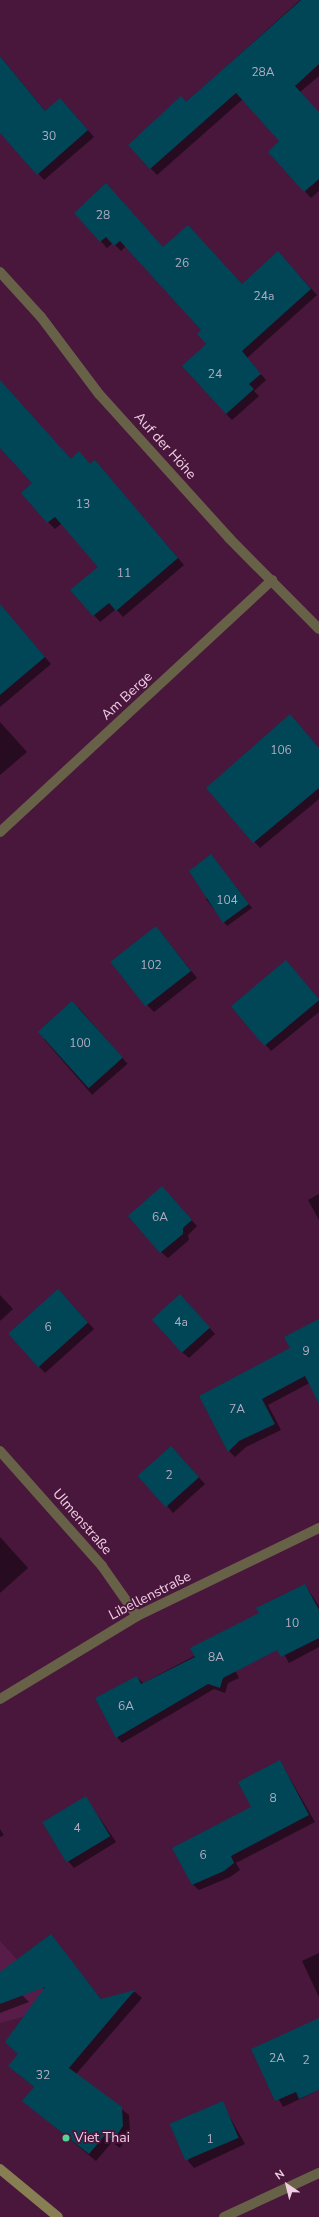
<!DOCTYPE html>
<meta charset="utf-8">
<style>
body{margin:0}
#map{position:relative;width:319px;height:2217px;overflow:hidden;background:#49163c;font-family:"Nunito Sans",sans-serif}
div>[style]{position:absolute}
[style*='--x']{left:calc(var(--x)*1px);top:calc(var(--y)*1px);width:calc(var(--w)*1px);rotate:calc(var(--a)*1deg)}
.built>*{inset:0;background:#571d48}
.shadow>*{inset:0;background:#0007;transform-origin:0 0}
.building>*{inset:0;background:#004657;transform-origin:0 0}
.minor>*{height:10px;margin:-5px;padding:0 5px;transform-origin:5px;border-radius:5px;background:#676247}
.secondary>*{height:10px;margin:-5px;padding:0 5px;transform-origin:5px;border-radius:5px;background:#877f53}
.dots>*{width:11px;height:11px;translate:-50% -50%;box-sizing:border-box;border:2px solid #49163c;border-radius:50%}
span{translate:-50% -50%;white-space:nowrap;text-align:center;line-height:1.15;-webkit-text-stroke:3.5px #49163c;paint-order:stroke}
.number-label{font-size:12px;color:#b3acc0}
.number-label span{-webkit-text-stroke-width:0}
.street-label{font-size:14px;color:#efcee3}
.poi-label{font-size:14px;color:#efcee3}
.left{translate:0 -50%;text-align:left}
.north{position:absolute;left:267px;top:2165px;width:40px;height:40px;-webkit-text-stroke:3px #49163c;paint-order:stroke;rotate:325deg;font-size:11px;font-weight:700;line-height:16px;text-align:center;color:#efcee3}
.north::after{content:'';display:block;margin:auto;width:14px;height:18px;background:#efcee3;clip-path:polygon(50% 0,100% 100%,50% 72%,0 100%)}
</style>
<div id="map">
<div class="built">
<div style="clip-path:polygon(0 1941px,60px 2007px,0 2023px)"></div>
</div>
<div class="shadow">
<div style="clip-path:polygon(300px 0,319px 0,319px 76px,300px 92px,319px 113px,319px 191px,311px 198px,269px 152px,281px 142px,243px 99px,157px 175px,129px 145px,186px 103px)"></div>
<div style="clip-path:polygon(0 56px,46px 112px,67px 106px,94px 137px,44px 180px,0 131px)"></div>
<div style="clip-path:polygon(75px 213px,242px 285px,284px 259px,317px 295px,247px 358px,266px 380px,254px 391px,259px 396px,232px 420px,226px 414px,202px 331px,126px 246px,121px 251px,113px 243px,107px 248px)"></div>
<div style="clip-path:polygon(0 381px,71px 460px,90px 465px,95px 461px,184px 565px,123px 617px,116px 609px,100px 622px,94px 615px,99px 567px,62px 523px,55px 529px,48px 522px,33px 483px,0 447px)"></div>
<div style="clip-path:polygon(0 614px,10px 617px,51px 664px,0 707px)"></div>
<div style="clip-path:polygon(290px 715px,319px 748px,319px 799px,260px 848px,207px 788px)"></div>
<div style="clip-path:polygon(0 722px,27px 752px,0 775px)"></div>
<div style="clip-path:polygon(214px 859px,252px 908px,227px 926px,206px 899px,210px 896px)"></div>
<div style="clip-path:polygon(162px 934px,197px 978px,154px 1012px,147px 1005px)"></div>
<div style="clip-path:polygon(292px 968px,319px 1001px,319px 1012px,271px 1051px,233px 1006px)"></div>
<div style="left:79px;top:1008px;width:74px;height:47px;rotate:49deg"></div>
<div style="clip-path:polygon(168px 1194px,197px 1226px,188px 1235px,189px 1240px,168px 1258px,161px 1252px)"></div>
<div style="clip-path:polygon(319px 1194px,319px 1220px,308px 1200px)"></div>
<div style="clip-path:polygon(0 1295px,13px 1309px,0 1321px)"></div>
<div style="clip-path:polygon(64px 1296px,94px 1329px,45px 1373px,9px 1334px)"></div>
<div style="clip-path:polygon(186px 1301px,215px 1334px,189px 1358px,182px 1352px)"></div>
<div style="clip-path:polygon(319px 1320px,319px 1378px,268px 1405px,281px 1430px,246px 1447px,235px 1457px,229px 1451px,292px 1348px)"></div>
<div style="clip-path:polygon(177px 1453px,205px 1484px,173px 1513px,167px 1506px)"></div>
<div style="clip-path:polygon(0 1537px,28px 1568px,0 1593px)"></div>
<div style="clip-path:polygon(305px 1585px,319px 1606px,319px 1647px,289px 1663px,258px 1608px)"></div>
<div style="clip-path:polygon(221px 1642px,239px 1678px,228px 1683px,225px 1693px,214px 1689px,122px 1743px,117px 1737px,137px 1677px,143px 1683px)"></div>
<div style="clip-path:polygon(280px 1761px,315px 1822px,236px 1863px,240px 1870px,230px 1877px,199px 1890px,192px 1884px,252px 1808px)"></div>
<div style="clip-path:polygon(86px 1798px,116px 1842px,74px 1868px,68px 1861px)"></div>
<div style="clip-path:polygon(0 1829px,4px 1835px,0 1837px)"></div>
<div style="clip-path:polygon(50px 1935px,102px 2000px,135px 1992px,142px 1998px,76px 2074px,129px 2115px,130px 2133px,120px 2148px,112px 2142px,96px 2161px,24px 2101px,34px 2087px,17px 2073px,57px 2008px,22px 1956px)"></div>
<div style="clip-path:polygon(319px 1953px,319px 1997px,302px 1961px)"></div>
<div style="clip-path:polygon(0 1974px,23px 1996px,29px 2002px,0 2013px)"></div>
<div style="clip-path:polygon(253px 2050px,319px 2065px,319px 2090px,283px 2107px)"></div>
<div style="clip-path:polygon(222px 2103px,245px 2144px,194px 2168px,188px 2161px)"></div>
</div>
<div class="building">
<div style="clip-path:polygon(301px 0,319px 0,319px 64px,295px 86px,319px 112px,319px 179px,304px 192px,268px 152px,279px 141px,236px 93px,150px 169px,128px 145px,181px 96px,186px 102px)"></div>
<div style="clip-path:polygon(0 56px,45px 111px,60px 98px,88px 130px,37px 175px,0 133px)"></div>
<div style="clip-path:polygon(106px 183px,163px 247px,188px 225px,242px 284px,278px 251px,311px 289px,242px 351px,261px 374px,249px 384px,254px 389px,226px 414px,182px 366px,206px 344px,197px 334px,201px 330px,120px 241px,114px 246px,106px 237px,100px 242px,74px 213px)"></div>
<div style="clip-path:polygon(0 380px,71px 459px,79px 451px,90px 464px,95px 460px,178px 558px,116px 611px,109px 603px,93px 616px,70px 590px,98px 567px,55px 517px,47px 523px,21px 493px,32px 483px,0 448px)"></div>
<div style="clip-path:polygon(0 604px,45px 657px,0 695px)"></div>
<div style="clip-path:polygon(290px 714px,319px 748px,319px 788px,253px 843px,206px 788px)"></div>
<div style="clip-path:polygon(211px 854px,249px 904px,223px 923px,189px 871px)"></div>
<div style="left:156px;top:926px;width:57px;height:58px;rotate:52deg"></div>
<div style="left:286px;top:960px;width:52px;height:72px;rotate:50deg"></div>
<div style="left:72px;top:1001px;width:76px;height:46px;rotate:48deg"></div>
<div style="clip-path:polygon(162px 1186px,192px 1220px,183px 1228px,183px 1234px,160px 1253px,128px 1216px)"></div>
<div style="left:58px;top:1289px;width:45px;height:67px;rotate:48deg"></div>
<div style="left:180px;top:1294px;width:45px;height:38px;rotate:48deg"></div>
<div style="clip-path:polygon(319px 1319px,319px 1404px,305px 1376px,262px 1399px,275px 1424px,239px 1441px,228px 1452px,199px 1396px,290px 1348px,284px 1337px)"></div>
<div style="left:171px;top:1446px;width:42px;height:45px;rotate:48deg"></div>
<div style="clip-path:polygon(305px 1584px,319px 1610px,319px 1638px,281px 1657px,277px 1650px,223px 1678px,220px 1688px,208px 1684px,116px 1738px,95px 1698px,137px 1676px,141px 1684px,195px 1657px,190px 1648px,259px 1613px,256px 1608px)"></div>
<div style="clip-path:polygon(280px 1760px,309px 1815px,231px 1856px,234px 1863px,224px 1871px,192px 1885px,172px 1848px,251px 1807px,238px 1782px)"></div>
<div style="left:86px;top:1796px;width:47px;height:51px;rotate:59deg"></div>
<div style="clip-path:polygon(51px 1934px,101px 1999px,135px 1990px,69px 2068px,122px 2107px,123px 2126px,113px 2141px,105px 2135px,89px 2154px,22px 2101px,34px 2087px,8px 2066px,18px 2054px,5px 2042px,45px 1987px,0 2004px,0 1972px)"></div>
<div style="clip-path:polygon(319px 2018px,319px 2090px,299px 2099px,296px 2092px,275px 2101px,251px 2049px)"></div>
<div style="left:223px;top:2101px;width:40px;height:58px;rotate:67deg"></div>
</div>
<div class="minor">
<div style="--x:0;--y:272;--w:61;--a:47.7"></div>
<div style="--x:41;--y:317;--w:96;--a:53"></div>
<div style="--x:99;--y:394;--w:194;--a:47.9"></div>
<div style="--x:229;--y:538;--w:128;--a:45.3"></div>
<div style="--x:0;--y:832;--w:371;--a:-42.8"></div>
<div style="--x:0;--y:1451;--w:154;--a:48.4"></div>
<div style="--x:102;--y:1566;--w:61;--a:55"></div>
<div style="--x:0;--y:1699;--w:160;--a:-31.2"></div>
<div style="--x:137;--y:1616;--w:202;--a:-25.8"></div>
<div style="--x:224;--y:2217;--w:105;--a:-24.9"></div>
</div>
<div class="secondary">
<div style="--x:0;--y:2169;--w:75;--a:39.6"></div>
</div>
<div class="dots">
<div style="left:66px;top:2138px;background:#53d396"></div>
</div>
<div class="number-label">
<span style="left:263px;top:73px">28A</span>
<span style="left:49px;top:137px">30</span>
<span style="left:103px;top:216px">28</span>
<span style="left:182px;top:264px">26</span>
<span style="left:264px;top:297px">24a</span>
<span style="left:215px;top:375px">24</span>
<span style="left:83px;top:505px">13</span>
<span style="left:124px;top:574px">11</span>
<span style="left:281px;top:751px">106</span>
<span style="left:227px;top:901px">104</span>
<span style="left:151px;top:966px">102</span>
<span style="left:80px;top:1044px">100</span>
<span style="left:160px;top:1218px">6A</span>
<span style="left:181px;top:1323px">4a</span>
<span style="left:48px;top:1328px">6</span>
<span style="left:306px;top:1352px">9</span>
<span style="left:237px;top:1410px">7A</span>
<span style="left:169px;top:1476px">2</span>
<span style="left:292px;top:1624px">10</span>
<span style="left:216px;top:1658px">8A</span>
<span style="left:126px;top:1707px">6A</span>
<span style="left:273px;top:1799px">8</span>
<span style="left:77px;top:1829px">4</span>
<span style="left:203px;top:1856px">6</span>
<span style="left:277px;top:2059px">2A</span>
<span style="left:306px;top:2061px">2</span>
<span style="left:43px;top:2076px">32</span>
<span style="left:210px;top:2140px">1</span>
</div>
<div class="street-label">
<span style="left:165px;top:446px;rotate:48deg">Auf der Höhe</span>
<span style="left:127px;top:696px;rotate:-43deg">Am Berge</span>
<span style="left:82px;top:1522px;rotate:49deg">Ulmenstraße</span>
<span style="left:150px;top:1596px;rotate:-27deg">Libellenstraße</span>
</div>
<div class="poi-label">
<span class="left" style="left:74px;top:2138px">Viet Thai</span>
</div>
<div class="north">N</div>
</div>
